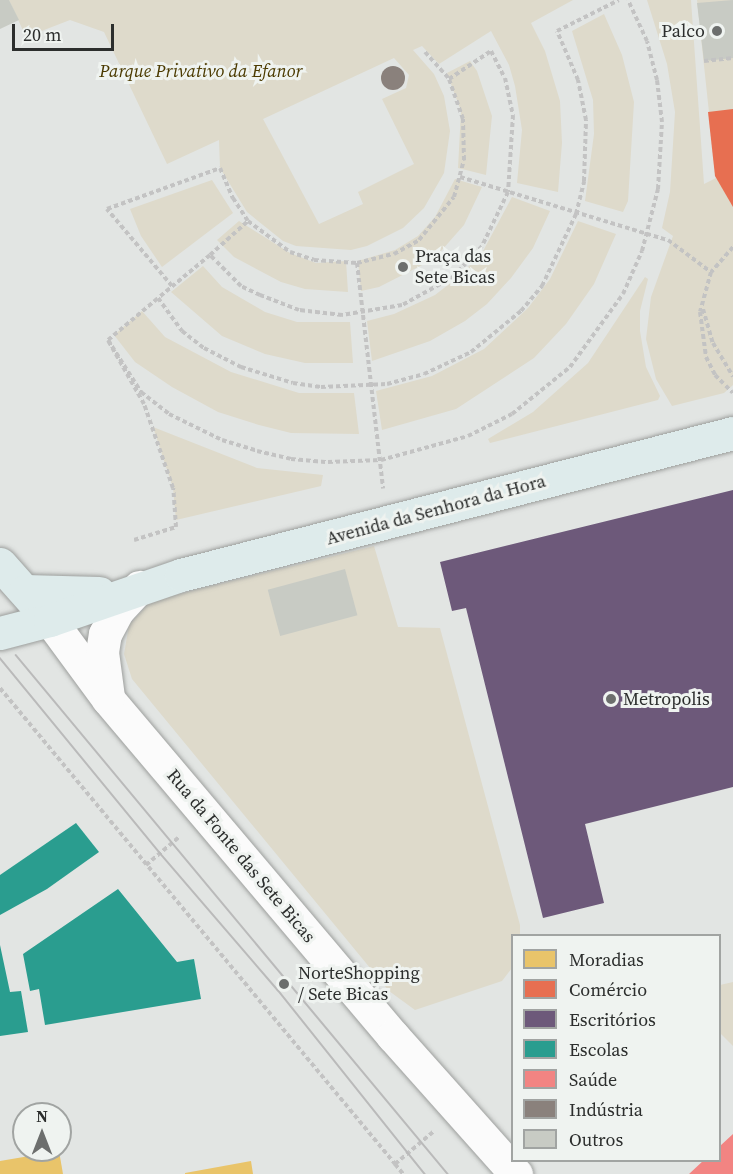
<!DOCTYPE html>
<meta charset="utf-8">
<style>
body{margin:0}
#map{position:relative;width:733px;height:1174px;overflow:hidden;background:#e2e5e3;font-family:"Source Serif 4",serif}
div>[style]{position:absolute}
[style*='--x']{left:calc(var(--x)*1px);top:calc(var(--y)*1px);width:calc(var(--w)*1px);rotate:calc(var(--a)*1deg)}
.green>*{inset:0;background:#dedacb}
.homes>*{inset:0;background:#e9c46a}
.shops>*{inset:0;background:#e76f51}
.offices>*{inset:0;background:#6d597a}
.schools>*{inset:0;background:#2a9d8f}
.health>*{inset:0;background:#f28482}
.industry>*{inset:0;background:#8a817c}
.round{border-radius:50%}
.building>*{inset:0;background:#c8cbc4;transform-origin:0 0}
.path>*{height:4px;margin-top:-2px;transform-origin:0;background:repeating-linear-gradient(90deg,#c3c3c3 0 4.5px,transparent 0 7.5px)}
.roads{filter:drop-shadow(0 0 2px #9d9f9d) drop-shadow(0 0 2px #9d9f9d)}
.minor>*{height:33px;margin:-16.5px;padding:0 16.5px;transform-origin:16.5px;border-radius:16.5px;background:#fbfbfb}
.major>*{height:33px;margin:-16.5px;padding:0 16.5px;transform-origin:16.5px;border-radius:16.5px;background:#deebeb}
.tram>*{height:1.5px;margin:-0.75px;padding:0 0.75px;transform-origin:0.75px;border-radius:0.75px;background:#bababa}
.dots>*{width:16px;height:16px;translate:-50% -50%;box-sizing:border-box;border:3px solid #eff3f0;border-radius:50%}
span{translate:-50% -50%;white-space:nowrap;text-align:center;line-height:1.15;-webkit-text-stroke:6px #eff3f0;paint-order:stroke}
.poi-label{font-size:18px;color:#2c2e2d}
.right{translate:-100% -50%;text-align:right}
.left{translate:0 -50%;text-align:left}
.park-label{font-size:18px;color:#4b3a00;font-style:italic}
.street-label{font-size:18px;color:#2c2e2d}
.legend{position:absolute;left:511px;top:934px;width:210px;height:228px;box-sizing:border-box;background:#eff3f0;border:2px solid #a1a4a2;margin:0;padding:8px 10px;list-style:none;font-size:18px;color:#2c2e2d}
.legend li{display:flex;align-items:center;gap:12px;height:30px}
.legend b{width:30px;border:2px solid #a1a4a2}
.north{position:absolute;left:12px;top:1102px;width:60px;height:60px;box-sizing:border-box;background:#eff3f0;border:2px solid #a1a4a2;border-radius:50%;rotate:0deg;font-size:16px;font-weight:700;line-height:24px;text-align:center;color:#2c2e2d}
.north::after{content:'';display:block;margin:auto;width:21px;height:27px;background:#6c6e6d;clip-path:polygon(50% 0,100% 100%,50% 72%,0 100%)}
.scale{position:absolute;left:12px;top:24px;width:102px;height:27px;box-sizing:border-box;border:3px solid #2c2e2d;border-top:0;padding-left:8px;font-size:18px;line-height:21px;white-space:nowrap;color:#2c2e2d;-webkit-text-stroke:4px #eff3f0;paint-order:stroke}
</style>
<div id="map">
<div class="green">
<div style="clip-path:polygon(evenodd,9px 0,573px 0,531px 23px,545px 51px,560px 101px,562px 143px,558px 192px,517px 183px,522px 130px,515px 86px,509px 65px,491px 31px,439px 64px,422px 46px,413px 50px,434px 74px,444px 96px,450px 131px,444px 173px,424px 208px,403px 228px,367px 246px,351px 250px,296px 246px,283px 241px,247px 212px,220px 168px,219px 140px,167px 164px,104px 32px,70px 20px,26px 37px,9px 0,394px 58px,409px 75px,406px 88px,382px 99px,414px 164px,358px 192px,363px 204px,319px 224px,263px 119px,394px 58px)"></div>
<div style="clip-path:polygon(647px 0,691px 0,704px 184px,716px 178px,697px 0,733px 0,733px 385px,724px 393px,672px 406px,656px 379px,646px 339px,651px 297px,673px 236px,662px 228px,670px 192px,675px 112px,667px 64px)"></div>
<div style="clip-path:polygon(604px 14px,622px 55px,634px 102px,628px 201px,623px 212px,585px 201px,594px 134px,593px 100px,572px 31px)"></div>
<div style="clip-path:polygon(470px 61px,477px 71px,492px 116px,486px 175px,458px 168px,461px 111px,447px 73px)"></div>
<div style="clip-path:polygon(455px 179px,482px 187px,464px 225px,434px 259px,379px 287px,361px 291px,358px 261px,395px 250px,418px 236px,435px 217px)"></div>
<div style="clip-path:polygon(212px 180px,233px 213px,162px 267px,141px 236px,130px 209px)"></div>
<div style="clip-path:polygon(512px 197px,550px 211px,533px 248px,511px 278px,487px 304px,465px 321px,430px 341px,372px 361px,367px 321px,394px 314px,435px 295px,457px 278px,482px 253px)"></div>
<div style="clip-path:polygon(239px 221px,290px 253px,316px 263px,346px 261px,348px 292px,305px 289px,281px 282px,234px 257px,217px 240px)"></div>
<div style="clip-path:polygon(578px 221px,616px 234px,594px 284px,566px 324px,534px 358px,456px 409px,382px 430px,376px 391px,432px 376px,484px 349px,528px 308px,550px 279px)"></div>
<div style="clip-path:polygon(203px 266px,222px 287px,265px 312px,297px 322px,350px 322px,353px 363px,305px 363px,265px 354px,222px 336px,171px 292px)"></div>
<div style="clip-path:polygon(645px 277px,648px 279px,640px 311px,640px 331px,646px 367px,660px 396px,658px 400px,490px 443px,488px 439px,533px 412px,588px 363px)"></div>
<div style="clip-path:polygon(142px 311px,165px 337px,231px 372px,299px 393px,354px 393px,359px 434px,291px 433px,259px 425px,218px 412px,172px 387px,135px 362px,114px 335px)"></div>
<div style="clip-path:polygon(153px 427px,257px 468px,323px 475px,321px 486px,176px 520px,173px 488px)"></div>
<div style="clip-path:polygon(374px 546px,398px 627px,440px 628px,520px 925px,520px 935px,512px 936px,512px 968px,502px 981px,415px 1010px,389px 991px,132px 679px,124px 654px,129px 625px,151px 601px)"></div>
<div style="clip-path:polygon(733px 982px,733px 1046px,720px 1033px,720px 985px)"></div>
</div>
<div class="homes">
<div style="clip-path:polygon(59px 1151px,63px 1174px,0 1174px,0 1161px)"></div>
<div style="clip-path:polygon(251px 1161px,253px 1174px,185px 1174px,185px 1173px)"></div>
</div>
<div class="shops">
<div style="clip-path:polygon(733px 109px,733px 207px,715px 176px,708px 112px)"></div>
</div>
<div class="offices">
<div style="clip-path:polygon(733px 490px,733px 787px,585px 824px,604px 903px,543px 918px,466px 608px,452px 611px,440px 562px)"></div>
</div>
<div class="schools">
<div style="clip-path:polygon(76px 823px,99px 852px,47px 889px,0 915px,0 875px)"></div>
<div style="clip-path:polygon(118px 889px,177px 962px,194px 959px,201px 999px,45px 1025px,39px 989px,30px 991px,23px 954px)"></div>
<div style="clip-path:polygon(0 945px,10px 992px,21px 991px,28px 1032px,0 1036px)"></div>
</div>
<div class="health">
<div style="clip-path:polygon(733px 1134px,733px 1174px,689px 1174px,704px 1160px,720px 1160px,720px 1146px)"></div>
</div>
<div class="industry">
<div class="round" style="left:381px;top:66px;width:24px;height:24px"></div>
</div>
<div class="building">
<div style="clip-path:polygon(0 0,9px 0,19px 20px,0 29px)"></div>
<div style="clip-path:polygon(733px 0,733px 58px,704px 61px,697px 3px)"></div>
<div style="left:345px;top:569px;width:48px;height:80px;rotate:75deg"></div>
</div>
<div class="path">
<div style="--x:425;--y:52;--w:36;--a:48"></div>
<div style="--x:704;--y:61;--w:29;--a:-6"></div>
<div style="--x:460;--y:177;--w:217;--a:16.9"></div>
<div style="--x:668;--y:240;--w:54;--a:36.7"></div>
<div style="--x:733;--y:247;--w:33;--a:131"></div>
<div style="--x:711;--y:272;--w:41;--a:105.4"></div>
<div style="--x:700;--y:312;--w:45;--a:82.4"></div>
<div style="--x:706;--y:357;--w:20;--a:63"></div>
<div style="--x:715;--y:375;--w:25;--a:45"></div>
<div style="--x:210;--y:255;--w:51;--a:-41.8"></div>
<div style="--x:357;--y:263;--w:227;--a:83.4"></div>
<div style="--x:172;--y:286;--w:101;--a:-130.2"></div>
<div style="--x:107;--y:209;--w:120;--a:-19.9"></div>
<div style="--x:220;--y:168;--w:33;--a:67"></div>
<div style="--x:233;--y:198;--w:27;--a:57"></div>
<div style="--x:248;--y:221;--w:52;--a:36.4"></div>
<div style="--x:290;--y:252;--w:25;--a:18"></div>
<div style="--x:314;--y:260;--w:43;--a:4"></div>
<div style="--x:357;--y:263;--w:38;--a:-14"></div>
<div style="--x:394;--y:254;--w:29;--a:-29"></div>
<div style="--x:419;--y:240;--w:55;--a:-50.9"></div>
<div style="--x:454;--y:197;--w:38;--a:-75"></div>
<div style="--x:464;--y:160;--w:41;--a:-91.4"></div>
<div style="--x:463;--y:119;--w:42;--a:-109.3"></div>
<div style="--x:449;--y:79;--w:50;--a:-33.7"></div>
<div style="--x:491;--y:51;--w:30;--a:63"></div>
<div style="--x:505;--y:78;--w:38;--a:78"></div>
<div style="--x:513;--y:115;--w:77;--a:93.7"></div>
<div style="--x:508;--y:192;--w:60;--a:115.7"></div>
<div style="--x:482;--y:246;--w:42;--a:133.1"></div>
<div style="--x:453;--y:277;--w:58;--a:151.2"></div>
<div style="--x:402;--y:305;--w:61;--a:170.5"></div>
<div style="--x:342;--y:315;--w:43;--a:-173.4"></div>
<div style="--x:299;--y:310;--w:42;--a:-159"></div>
<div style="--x:260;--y:295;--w:21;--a:-155"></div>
<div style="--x:241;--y:286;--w:44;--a:-135"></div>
<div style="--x:210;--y:255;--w:67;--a:140.4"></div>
<div style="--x:158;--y:298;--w:41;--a:54"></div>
<div style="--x:182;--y:331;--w:28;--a:38"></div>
<div style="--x:204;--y:348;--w:42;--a:27.2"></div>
<div style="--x:241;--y:367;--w:54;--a:17.1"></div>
<div style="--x:293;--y:383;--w:28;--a:8"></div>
<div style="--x:321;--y:387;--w:66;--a:-2.6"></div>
<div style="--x:387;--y:384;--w:38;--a:-15"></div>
<div style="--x:424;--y:374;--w:52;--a:-25.1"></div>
<div style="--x:471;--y:352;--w:65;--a:-39.4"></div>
<div style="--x:521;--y:311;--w:33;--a:-50"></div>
<div style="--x:542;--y:286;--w:80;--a:-64.7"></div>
<div style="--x:576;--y:214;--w:34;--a:-76"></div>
<div style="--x:584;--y:181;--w:61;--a:-88.1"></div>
<div style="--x:586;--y:120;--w:41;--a:-101.3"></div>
<div style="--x:578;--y:80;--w:53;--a:-113.2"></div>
<div style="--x:557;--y:31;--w:69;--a:-26.6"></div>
<div style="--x:703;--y:309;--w:35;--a:74"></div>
<div style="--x:713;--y:343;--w:39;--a:59"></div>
<div style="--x:108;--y:340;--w:65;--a:-40"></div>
<div style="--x:134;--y:540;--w:44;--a:-17.2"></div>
<div style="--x:176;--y:527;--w:39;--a:-94"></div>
<div style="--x:173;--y:488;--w:89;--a:-109"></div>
<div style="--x:144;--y:404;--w:73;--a:-119.4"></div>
<div style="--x:108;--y:340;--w:62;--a:57.6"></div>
<div style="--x:141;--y:392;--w:36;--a:38"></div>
<div style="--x:169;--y:414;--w:59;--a:26.1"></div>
<div style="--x:222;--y:440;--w:37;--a:17"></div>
<div style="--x:257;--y:451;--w:35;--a:13"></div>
<div style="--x:291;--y:459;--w:37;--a:5"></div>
<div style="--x:328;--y:462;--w:53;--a:-2.2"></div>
<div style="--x:381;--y:460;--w:90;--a:-15.4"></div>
<div style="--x:468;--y:436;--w:49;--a:-26.6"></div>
<div style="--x:512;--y:414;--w:75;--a:-39"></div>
<div style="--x:570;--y:367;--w:90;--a:-54"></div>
<div style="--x:623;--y:294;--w:47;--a:-66.2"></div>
<div style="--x:642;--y:251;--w:64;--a:-75.5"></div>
<div style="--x:658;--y:189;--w:67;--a:-86.6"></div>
<div style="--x:662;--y:122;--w:42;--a:-96.8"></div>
<div style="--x:657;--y:80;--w:40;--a:-104.4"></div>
<div style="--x:647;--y:41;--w:45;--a:-114.9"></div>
<div style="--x:0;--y:688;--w:619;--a:50.31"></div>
<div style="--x:395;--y:1164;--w:50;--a:-40.1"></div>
<div style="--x:146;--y:865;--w:43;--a:-40.3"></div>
<div style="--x:395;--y:1164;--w:13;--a:51"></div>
</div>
<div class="roads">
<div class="minor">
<div style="--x:50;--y:620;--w:98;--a:53.7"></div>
<div style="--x:108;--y:699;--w:441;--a:49.8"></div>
<div style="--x:393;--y:1036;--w:185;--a:48.3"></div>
<div style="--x:108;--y:697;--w:45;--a:-97.6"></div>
<div style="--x:102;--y:652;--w:18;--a:-81"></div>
<div style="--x:105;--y:634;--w:26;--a:-62"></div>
<div style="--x:117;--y:611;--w:33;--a:-47"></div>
</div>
<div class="major">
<div style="--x:0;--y:564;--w:59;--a:48.4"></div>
<div style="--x:25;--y:591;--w:74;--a:1.5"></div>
<div style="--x:0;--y:633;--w:52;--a:-14.6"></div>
<div style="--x:50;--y:620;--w:139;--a:-19"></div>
<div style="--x:181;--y:575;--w:570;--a:-14.43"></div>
</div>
</div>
<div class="tram">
<div style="--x:16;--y:655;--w:675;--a:50.23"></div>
<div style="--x:0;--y:658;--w:252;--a:50.6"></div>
<div style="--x:160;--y:853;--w:181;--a:49.3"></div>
<div style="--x:278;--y:990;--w:236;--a:51.4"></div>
</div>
<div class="dots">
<div style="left:717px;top:31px;background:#6c6e6d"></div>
<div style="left:403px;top:267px;background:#6c6e6d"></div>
<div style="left:611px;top:699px;background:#6c6e6d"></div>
<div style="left:284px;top:984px;background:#6c6e6d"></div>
</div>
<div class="poi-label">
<span class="right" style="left:705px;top:31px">Palco</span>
<span class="left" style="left:415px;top:267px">Praça das<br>Sete Bicas</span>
<span class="left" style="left:623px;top:699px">Metropolis</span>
<span class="left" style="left:298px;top:984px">NorteShopping<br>/ Sete Bicas</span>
</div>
<div class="park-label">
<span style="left:201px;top:71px">Parque Privativo da Efanor</span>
</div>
<div class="street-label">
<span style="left:436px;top:510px;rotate:-15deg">Avenida da Senhora da Hora</span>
<span style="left:241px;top:856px;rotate:50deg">Rua da Fonte das Sete Bicas</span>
</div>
<ul class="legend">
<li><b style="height:16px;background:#e9c46a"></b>Moradias</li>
<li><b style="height:16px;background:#e76f51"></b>Comércio</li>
<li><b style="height:16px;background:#6d597a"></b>Escritórios</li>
<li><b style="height:16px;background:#2a9d8f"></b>Escolas</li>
<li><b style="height:16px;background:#f28482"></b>Saúde</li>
<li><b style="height:16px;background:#8a817c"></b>Indústria</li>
<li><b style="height:16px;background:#c8cbc4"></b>Outros</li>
</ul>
<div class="north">N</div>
<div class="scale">20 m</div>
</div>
